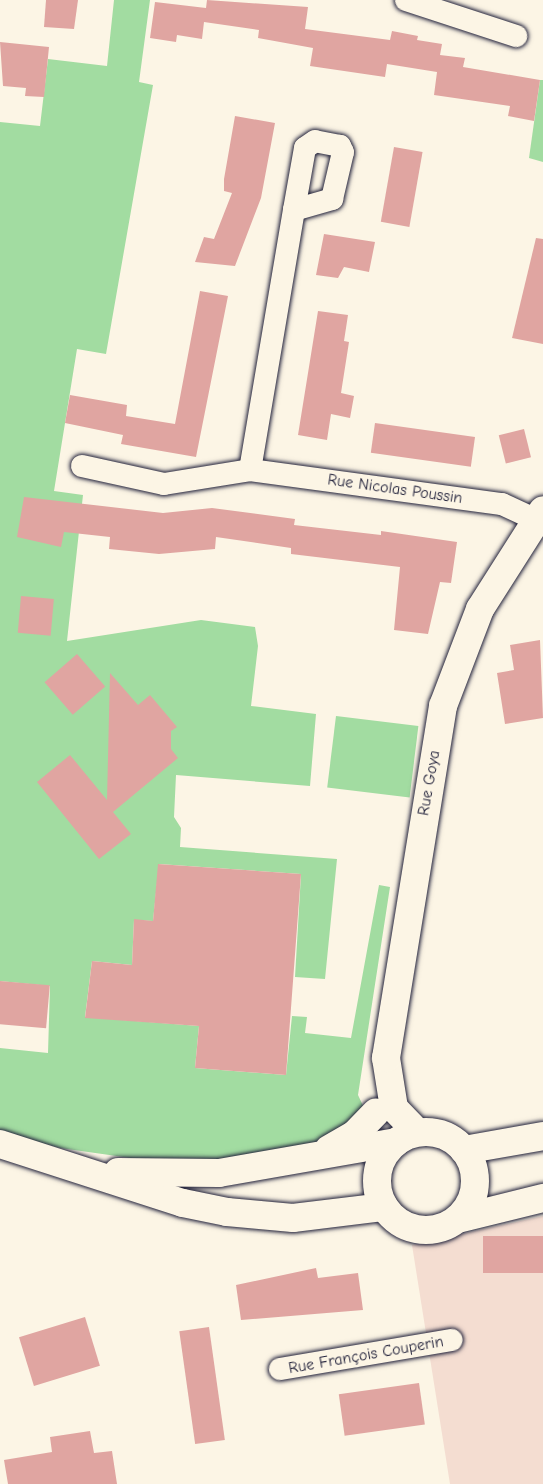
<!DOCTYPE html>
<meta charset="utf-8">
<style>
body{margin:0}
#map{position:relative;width:543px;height:1484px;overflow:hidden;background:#fcf5e5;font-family:"Comic Neue",sans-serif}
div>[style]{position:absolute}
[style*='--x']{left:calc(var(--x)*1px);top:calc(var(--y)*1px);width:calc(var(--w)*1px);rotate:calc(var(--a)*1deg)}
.built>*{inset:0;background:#f4ddd1}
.green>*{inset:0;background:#a2dca1;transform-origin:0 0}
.building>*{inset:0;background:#e0a5a1;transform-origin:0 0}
.roads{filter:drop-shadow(0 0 2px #22223b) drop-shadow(0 0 2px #22223b)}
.minor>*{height:22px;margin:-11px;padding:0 11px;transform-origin:11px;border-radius:11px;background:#fcf5e5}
.tertiary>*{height:28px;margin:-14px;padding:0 14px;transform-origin:14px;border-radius:14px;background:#fcf5e5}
.tertiary>.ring{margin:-14px;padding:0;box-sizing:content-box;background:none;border:28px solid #fcf5e5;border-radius:50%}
span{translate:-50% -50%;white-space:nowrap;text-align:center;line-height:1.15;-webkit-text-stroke:4.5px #fcf5e5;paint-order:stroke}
.street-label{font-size:16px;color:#22223b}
</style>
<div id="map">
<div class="built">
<div style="clip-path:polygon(543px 1216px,543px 1484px,450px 1484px,412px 1245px)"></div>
</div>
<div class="green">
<div style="clip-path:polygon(114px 0,150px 0,139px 82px,153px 85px,106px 354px,77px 349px,54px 491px,83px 495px,67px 641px,201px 620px,255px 627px,258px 646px,251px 706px,316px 714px,310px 786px,176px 775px,174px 817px,181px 828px,180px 847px,337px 859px,325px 979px,295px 977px,301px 874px,159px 864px,153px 921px,134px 920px,132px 965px,92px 961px,85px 1017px,199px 1026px,195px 1068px,286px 1075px,292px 1016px,307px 1017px,305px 1033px,351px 1038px,379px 885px,390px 887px,358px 1095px,365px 1110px,341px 1135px,279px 1154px,173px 1164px,60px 1148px,0 1132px,0 1048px,48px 1053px,50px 986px,0 981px,0 122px,40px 126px,48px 59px,107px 66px)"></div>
<div style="clip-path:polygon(540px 80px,543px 80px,543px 162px,529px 158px)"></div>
<div style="left:336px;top:716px;width:83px;height:72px;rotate:7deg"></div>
</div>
<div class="building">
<div style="clip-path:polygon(46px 0,78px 0,74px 29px,44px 27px)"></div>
<div style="clip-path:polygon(207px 0,308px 7px,305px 29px,390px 40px,392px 31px,418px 36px,417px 40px,442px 44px,440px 55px,465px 58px,463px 67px,540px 80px,534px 121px,508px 116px,510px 106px,434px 95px,437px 72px,387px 64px,385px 77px,310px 66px,313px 48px,258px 38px,259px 30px,204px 22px,202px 39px,177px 35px,176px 42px,150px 38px,155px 2px,206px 8px)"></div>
<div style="clip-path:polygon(0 42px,49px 47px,44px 97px,25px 96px,26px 88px,3px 86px)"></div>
<div style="clip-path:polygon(235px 116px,275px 123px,261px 198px,235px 266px,195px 262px,204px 237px,214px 239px,232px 193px,224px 191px,224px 179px)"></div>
<div style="left:394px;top:147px;width:29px;height:76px;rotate:10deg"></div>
<div style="clip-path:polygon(324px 234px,375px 242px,369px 272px,344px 267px,338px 278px,316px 275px)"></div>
<div style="clip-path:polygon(536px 238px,543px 239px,543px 344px,512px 338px)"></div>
<div style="clip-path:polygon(200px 291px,228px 296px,196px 457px,121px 444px,123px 435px,65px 423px,70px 395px,127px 405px,126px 416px,175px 424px)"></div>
<div style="clip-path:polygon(318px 311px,348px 315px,344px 341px,349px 342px,341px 393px,354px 396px,350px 418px,331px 414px,327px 440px,298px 435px)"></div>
<div style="left:375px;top:423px;width:101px;height:30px;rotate:8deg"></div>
<div style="left:524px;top:429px;width:29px;height:26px;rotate:76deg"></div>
<div style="clip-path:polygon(24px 497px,163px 513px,212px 508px,295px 519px,294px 525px,320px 528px,381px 535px,381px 531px,457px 542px,451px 583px,440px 582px,428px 634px,394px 630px,400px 567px,291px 554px,291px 548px,216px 537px,215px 549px,159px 554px,109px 549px,110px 537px,64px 532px,61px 547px,52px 545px,17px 537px)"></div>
<div style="left:21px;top:596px;width:33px;height:37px;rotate:5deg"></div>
<div style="clip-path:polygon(540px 640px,543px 718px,505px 724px,497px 673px,514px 670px,510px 645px)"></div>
<div style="left:77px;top:654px;width:43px;height:43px;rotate:49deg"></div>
<div style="clip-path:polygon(110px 673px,138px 705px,150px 695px,177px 727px,171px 731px,171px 749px,178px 758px,113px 812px,131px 834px,99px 859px,37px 782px,70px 755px,107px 800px)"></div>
<div style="clip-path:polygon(158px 864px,301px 874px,286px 1075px,195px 1068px,199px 1026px,85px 1018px,92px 961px,132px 965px,134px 919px,153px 921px)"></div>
<div style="left:0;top:981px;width:50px;height:43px;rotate:5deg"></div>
<div style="left:543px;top:1236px;width:37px;height:60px;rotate:90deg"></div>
<div style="clip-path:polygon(316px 1268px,318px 1278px,358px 1273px,363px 1310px,241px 1320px,236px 1285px)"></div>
<div style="left:85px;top:1317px;width:51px;height:69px;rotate:73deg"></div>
<div style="left:209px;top:1327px;width:114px;height:30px;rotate:82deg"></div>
<div style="left:419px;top:1383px;width:42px;height:81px;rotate:82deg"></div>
<div style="clip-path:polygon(90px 1431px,94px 1453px,112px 1451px,117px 1484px,8px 1484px,4px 1460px,52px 1452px,50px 1437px)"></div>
</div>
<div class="roads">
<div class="minor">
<div style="--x:406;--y:0;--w:116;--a:18.1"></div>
<div style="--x:82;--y:466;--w:84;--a:12.4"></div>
<div style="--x:164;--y:484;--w:87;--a:-9.2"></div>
<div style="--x:250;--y:470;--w:254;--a:7.7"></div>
<div style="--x:502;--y:504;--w:38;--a:25"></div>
<div style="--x:250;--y:470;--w:264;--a:-80.4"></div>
<div style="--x:294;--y:210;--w:40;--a:-16"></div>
<div style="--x:332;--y:199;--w:48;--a:-76.8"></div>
<div style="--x:343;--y:152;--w:7;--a:-117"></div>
<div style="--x:340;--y:146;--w:25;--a:-169"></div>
<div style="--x:315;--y:141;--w:12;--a:145"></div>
<div style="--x:305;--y:148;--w:63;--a:100.1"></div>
<div style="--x:280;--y:1369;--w:174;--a:-9.6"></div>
</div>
<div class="tertiary">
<div class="ring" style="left:377px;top:1132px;width:70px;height:70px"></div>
<div style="--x:417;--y:1132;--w:33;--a:-134"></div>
<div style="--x:394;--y:1108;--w:51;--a:-99.1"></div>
<div style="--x:386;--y:1058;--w:357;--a:-80.8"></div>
<div style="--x:443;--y:706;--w:104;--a:-69.1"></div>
<div style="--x:480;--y:609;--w:117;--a:-57.5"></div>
<div style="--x:0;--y:1144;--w:192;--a:17.9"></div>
<div style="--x:183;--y:1203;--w:45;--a:11.6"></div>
<div style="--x:227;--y:1212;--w:66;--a:5.2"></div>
<div style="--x:293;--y:1218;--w:92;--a:-6.9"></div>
<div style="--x:329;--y:1149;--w:30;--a:-30"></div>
<div style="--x:355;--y:1134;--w:30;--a:-46"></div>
<div style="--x:464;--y:1150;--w:80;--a:-10"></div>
<div style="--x:118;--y:1172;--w:101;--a:0.6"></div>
<div style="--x:219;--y:1173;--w:180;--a:-9.9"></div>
<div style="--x:458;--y:1219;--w:88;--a:-13.9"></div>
</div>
</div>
<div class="street-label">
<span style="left:395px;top:489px;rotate:8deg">Rue Nicolas Poussin</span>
<span style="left:429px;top:783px;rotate:-80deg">Rue Goya</span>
<span style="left:366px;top:1355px;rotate:-10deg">Rue François Couperin</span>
</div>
</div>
